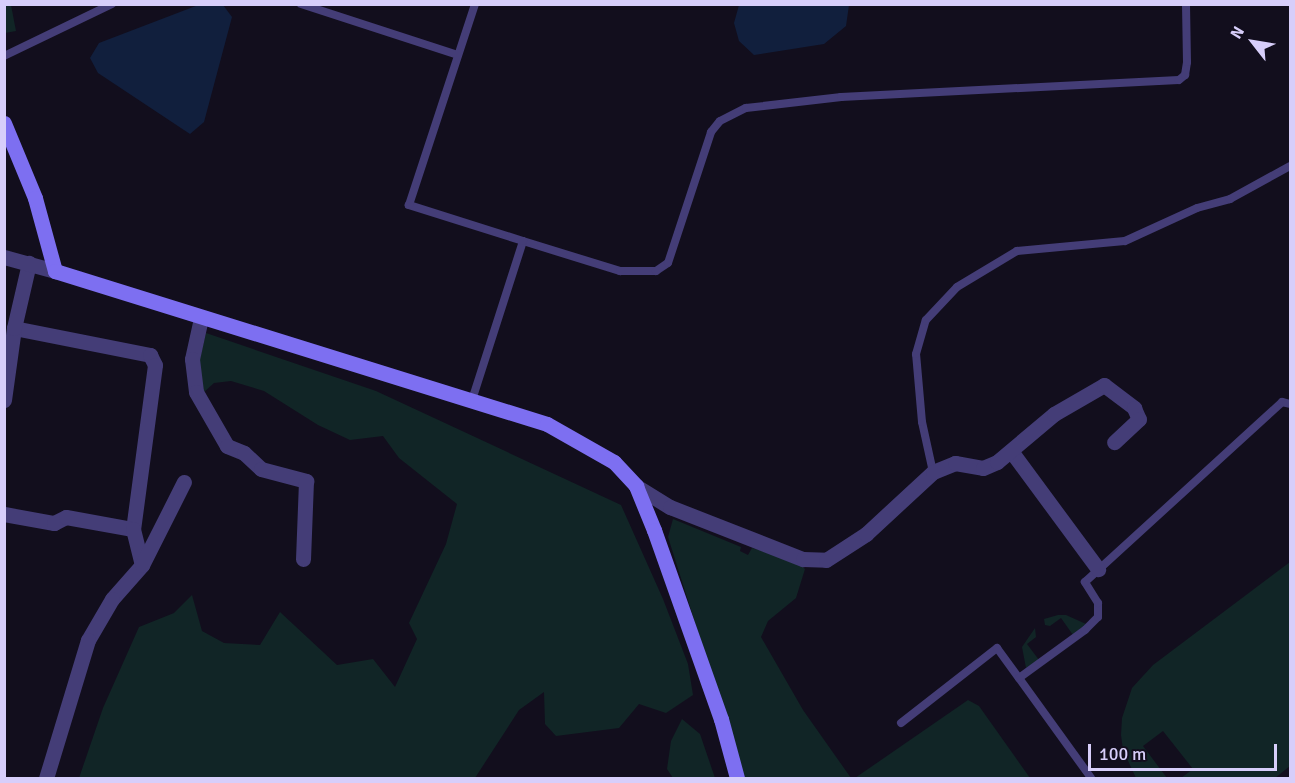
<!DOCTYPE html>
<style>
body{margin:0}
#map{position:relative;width:1295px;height:783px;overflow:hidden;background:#120e1d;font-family:Signika,sans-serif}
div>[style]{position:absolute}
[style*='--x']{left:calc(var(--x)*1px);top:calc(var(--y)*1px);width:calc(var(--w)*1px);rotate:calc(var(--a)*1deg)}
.green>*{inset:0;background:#112526}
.water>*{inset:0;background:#111f3d}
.service>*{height:8px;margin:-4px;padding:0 4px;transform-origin:4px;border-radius:4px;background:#443d77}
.minor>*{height:15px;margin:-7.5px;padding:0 7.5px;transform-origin:7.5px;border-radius:7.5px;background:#443d77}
.tertiary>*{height:15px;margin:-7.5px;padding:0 7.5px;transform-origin:7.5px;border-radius:7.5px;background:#443d77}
.secondary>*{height:15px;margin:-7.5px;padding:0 7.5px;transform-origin:7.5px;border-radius:7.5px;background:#7d6ff1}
span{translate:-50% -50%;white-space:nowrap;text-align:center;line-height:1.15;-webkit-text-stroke:4.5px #120e1d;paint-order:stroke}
.frame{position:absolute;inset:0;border:6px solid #d7cefa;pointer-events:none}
.north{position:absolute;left:1223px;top:12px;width:60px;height:60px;-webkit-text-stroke:4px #120e1d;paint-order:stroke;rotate:301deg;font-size:16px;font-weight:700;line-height:24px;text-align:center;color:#d7cefa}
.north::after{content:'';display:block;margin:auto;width:21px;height:27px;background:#d7cefa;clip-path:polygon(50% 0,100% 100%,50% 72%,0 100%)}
.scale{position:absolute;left:1088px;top:744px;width:189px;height:27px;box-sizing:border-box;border:3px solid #d7cefa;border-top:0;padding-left:8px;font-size:18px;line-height:21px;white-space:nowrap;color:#d7cefa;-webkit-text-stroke:4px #120e1d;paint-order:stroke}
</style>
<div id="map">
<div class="green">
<div style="clip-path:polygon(4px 5px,11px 5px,16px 31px,5px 33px)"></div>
<div style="clip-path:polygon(206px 333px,376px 391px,621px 505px,663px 599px,688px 664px,693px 695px,666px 713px,639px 704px,619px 728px,556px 736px,545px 724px,544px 692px,519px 710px,475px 778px,79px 778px,103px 708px,139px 627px,174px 613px,192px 595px,202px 631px,224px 643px,260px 645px,280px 612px,337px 665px,373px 659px,395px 687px,417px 639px,409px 623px,446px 544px,457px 504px,399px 458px,383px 436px,350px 440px,318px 425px,264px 391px,231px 381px,214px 383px,203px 393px,198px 365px)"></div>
<div style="clip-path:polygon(673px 519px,741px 547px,740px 551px,748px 555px,752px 548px,795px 560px,805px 569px,796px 598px,768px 621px,761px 637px,803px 710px,851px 778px,744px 778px,668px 537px)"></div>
<div style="clip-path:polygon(1290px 562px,1290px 766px,1275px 778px,1181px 778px,1193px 769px,1163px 731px,1143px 746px,1167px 778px,1136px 778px,1123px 750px,1121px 735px,1122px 718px,1132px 688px,1153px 665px)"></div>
<div style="clip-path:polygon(1058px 615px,1066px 615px,1086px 624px,1073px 635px,1061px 618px,1050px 626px,1045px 625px,1044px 619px)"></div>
<div style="clip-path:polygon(1035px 628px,1036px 637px,1027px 644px,1039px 660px,1026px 668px,1022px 647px)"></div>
<div style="clip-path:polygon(968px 700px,979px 706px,1030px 778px,855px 778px)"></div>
<div style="clip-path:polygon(682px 719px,700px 734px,715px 778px,673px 778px,667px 769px,671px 741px)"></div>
</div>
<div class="water">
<div style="clip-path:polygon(201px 4px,223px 5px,232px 17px,204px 122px,190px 134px,98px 73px,90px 58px,99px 43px)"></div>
<div style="clip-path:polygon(739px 5px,739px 4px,849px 5px,846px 26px,824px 44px,754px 55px,739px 41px,734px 23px)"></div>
</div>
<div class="service">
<div style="--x:301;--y:4;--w:165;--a:18"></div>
<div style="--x:4;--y:56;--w:120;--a:-25.7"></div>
<div style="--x:523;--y:241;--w:102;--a:17.2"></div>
<div style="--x:620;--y:271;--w:36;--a:0"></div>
<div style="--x:656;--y:271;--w:14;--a:-34"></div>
<div style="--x:668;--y:263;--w:138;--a:-71.8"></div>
<div style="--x:711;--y:132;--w:14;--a:-51"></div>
<div style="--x:720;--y:121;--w:29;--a:-27"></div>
<div style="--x:746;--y:108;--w:96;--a:-6.6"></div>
<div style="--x:841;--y:97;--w:338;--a:-2.9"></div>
<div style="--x:1179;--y:80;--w:8;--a:-40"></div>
<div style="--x:1185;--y:75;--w:13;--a:-81"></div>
<div style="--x:1187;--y:62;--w:58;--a:-91"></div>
<div style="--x:472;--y:400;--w:167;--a:-72.2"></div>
<div style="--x:523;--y:241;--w:120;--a:-162.5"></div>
<div style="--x:409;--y:205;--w:212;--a:-71.8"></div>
<div style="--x:933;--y:472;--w:51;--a:-102.4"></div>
<div style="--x:922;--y:422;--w:68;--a:-95"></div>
<div style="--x:916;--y:354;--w:35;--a:-74"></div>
<div style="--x:926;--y:320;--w:45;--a:-46.8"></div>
<div style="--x:957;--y:287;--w:70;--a:-31"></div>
<div style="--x:1017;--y:251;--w:108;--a:-5.3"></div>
<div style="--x:1125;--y:241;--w:79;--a:-24.6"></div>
<div style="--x:1197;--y:208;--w:34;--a:-15"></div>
<div style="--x:1230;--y:199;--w:68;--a:-28.8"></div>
<div style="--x:1019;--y:678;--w:123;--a:54.2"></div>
<div style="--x:901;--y:723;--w:122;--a:-38"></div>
<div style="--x:997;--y:648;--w:37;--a:54"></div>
<div style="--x:1019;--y:678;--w:82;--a:-36"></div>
<div style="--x:1085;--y:630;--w:18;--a:-45"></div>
<div style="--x:1098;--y:617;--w:14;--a:-90"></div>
<div style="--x:1098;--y:603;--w:25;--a:-122"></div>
<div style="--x:1085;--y:582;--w:267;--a:-42.4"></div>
<div style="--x:1282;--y:402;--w:8;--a:14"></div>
</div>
<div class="minor">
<div style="--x:201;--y:318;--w:42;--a:102.4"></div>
<div style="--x:192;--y:359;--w:33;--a:83"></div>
<div style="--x:196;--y:392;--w:62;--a:60.1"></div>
<div style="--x:227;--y:446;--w:18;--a:22"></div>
<div style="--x:244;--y:453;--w:23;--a:43"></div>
<div style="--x:261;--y:469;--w:47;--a:14.9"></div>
<div style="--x:306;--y:481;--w:78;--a:92.2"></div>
<div style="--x:14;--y:328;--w:139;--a:11.2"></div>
<div style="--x:150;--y:355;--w:11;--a:63"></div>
<div style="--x:155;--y:365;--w:165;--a:97.6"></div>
<div style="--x:4;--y:400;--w:73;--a:-82.1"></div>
<div style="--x:14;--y:328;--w:67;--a:-77"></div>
<div style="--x:1011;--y:451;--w:147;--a:53.6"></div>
<div style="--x:636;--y:486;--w:40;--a:32"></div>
<div style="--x:670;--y:507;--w:143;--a:21.4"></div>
<div style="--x:803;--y:559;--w:23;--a:2"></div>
<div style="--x:826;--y:560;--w:48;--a:-33"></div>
<div style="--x:866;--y:534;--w:91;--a:-42.8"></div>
<div style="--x:933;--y:472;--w:24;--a:-22"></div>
<div style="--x:955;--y:463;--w:28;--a:10"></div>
<div style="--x:983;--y:468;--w:15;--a:-23"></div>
<div style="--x:997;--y:462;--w:75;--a:-40.1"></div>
<div style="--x:1054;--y:414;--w:58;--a:-30.1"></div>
<div style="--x:1104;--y:385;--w:38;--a:37"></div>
<div style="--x:1134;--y:408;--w:12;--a:66"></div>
<div style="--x:1139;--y:419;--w:34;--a:137"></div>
<div style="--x:4;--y:514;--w:51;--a:10.2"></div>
<div style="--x:54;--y:523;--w:13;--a:-27"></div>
<div style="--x:66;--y:517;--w:68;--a:10.2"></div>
<div style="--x:133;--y:529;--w:37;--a:76"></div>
<div style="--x:142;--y:565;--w:45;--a:131.4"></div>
<div style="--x:112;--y:599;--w:48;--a:120.3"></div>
<div style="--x:88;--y:640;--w:144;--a:106.9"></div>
<div style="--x:142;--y:565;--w:93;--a:-63.2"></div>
</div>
<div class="tertiary">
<div style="--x:4;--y:257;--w:53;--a:15.4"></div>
</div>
<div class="secondary">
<div style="--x:4;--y:123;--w:81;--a:67.5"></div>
<div style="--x:35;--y:198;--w:76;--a:74.7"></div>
<div style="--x:55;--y:271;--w:515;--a:17.27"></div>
<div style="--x:547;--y:424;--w:77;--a:29.6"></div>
<div style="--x:614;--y:462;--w:33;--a:47"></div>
<div style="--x:636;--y:486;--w:48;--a:67.8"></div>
<div style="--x:654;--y:530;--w:201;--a:70.5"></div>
<div style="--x:721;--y:719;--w:61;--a:74.8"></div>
</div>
<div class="frame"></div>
<div class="north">N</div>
<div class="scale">100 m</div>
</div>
